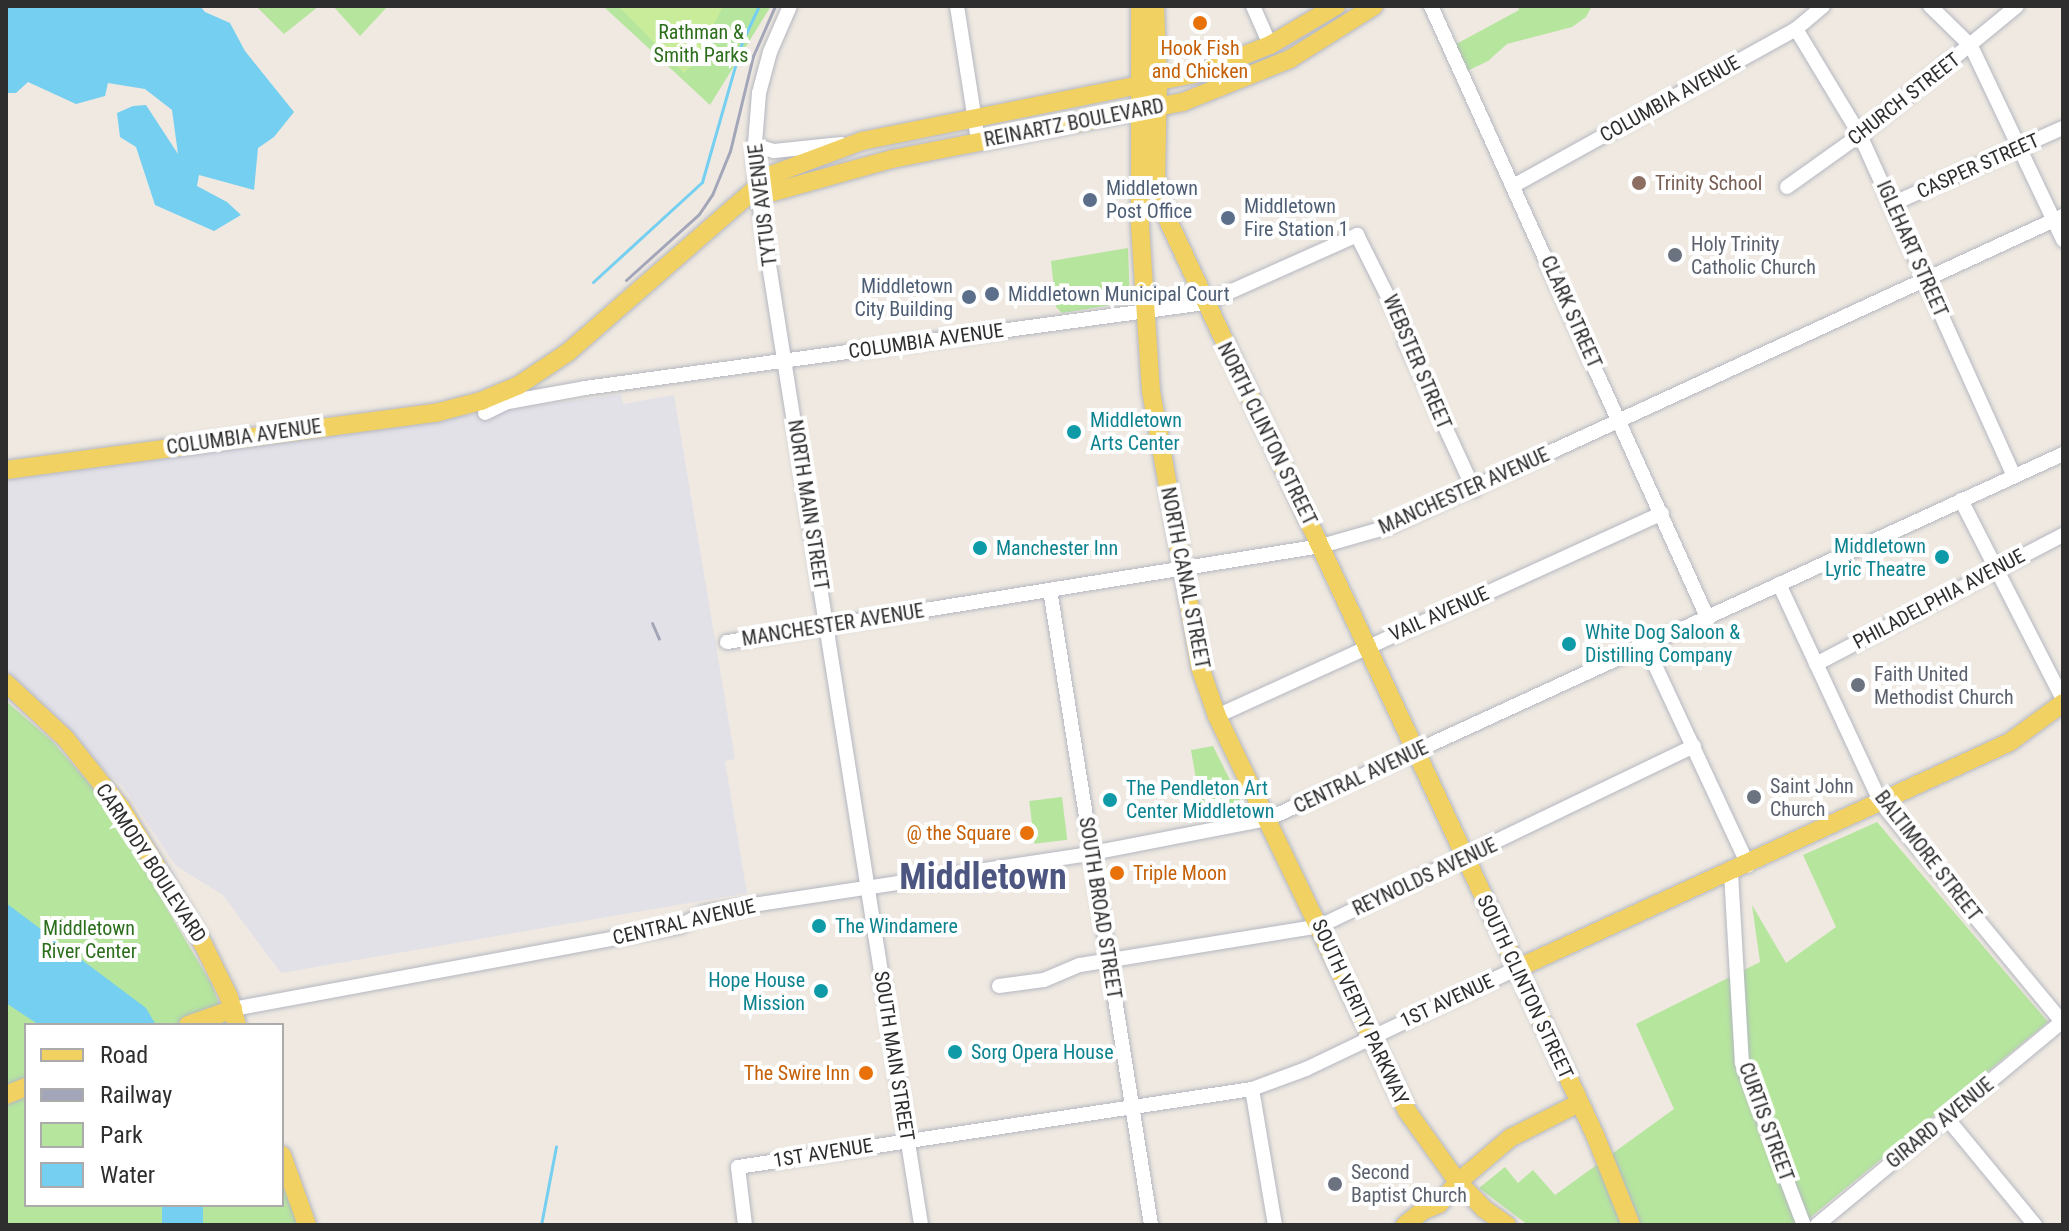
<!DOCTYPE html>
<style>
body{margin:0}
#map{position:relative;width:2069px;height:1231px;overflow:hidden;background:#efe9e1;font-family:"Roboto Condensed",sans-serif}
div>[style]{position:absolute}
[style*='--x']{left:calc(var(--x)*1px);top:calc(var(--y)*1px);width:calc(var(--w)*1px);rotate:calc(var(--a)*1deg)}
.industrial>*{inset:0;background:#e3e1e8}
.green>*{inset:0;background:#b6e59e;transform-origin:0 0}
.pitch>*{inset:0;background:#c9ec9a}
.water>*{inset:0;background:#75cff0;transform-origin:0 0}
.stream>*{height:3px;margin:-1.5px;padding:0 1.5px;transform-origin:1.5px;border-radius:1.5px;background:#75cff0}
.roads{filter:drop-shadow(0 0 2px #b4b7c1) drop-shadow(0 0 2px #b4b7c1)}
.minor>*{height:14px;margin:-7px;padding:0 7px;transform-origin:7px;border-radius:7px;background:#fff}
.major>*{height:18px;margin:-9px;padding:0 9px;transform-origin:9px;border-radius:9px;background:#f2d163}
.rail>*{height:3px;margin:-1.5px;padding:0 1.5px;transform-origin:1.5px;border-radius:1.5px;background:#a3a6b8}
.dots>*{width:22px;height:22px;translate:-50% -50%;box-sizing:border-box;border:4px solid #fff;border-radius:50%}
span{translate:-50% -50%;white-space:nowrap;text-align:center;line-height:1.15;-webkit-text-stroke:8px #fff;paint-order:stroke}
.park-label{font-size:20px;color:#2c6e1b}
.food-label{font-size:20px;color:#c56008}
.right{translate:-100% -50%;text-align:right}
.left{translate:0 -50%;text-align:left}
.street-label{font-size:20px;color:#2e2e2e}
.education-label{font-size:20px;color:#785e54}
.service-label{font-size:20px;color:#4e5e75}
.worship-label{font-size:20px;color:#5b616d}
.culture-label{font-size:20px;color:#0d838f}
.town-label{font-size:36px;color:#4d5680;font-weight:700}
.frame{position:absolute;inset:0;border:8px solid #2e2e2e;pointer-events:none}
.legend{position:absolute;left:24px;top:1023px;width:260px;height:184px;box-sizing:border-box;background:#fff;border:2px solid #ababab;margin:0;padding:10px 14px;list-style:none;font-size:24px;color:#2e2e2e}
.legend li{display:flex;align-items:center;gap:16px;height:40px}
.legend b{width:40px;border:2px solid #ababab}
</style>
<div id="map">
<div class="industrial">
<div style="clip-path:polygon(621px 394px,623px 404px,674px 395px,735px 759px,725px 761px,747px 893px,281px 973px,223px 895px,176px 866px,124px 788px,48px 716px,6px 683px,6px 480px)"></div>
</div>
<div class="green">
<div style="clip-path:polygon(256px 6px,319px 6px,284px 34px)"></div>
<div style="clip-path:polygon(333px 6px,388px 6px,360px 36px)"></div>
<div style="clip-path:polygon(603px 6px,771px 6px,710px 105px)"></div>
<div style="clip-path:polygon(1518px 6px,1592px 6px,1586px 17px,1572px 27px,1507px 44px,1488px 61px,1461px 74px,1449px 48px,1519px 10px)"></div>
<div style="clip-path:polygon(1128px 248px,1130px 302px,1062px 313px,1056px 307px,1051px 261px)"></div>
<div style="clip-path:polygon(6px 701px,52px 741px,101px 797px,212px 985px,227px 1025px,26px 1025px,26px 1205px,282px 1205px,282px 1176px,299px 1225px,6px 1225px)"></div>
<div style="clip-path:polygon(1213px 746px,1241px 802px,1236px 810px,1202px 814px,1191px 750px)"></div>
<div style="left:1062px;top:797px;width:43px;height:33px;rotate:83deg"></div>
<div style="clip-path:polygon(1877px 822px,2048px 1022px,1801px 1225px,1528px 1225px,1479px 1188px,1505px 1167px,1518px 1183px,1533px 1170px,1555px 1195px,1674px 1109px,1636px 1024px,1760px 962px,1752px 905px,1786px 963px,1836px 927px,1803px 855px)"></div>
</div>
<div class="pitch">
<div style="clip-path:polygon(618px 6px,723px 6px,695px 63px,684px 73px)"></div>
</div>
<div class="water">
<div style="clip-path:polygon(6px 6px,200px 6px,205px 12px,230px 23px,245px 51px,294px 112px,274px 137px,258px 148px,254px 190px,199px 175px,197px 186px,227px 202px,241px 215px,214px 231px,155px 205px,136px 147px,120px 137px,117px 113px,133px 106px,146px 105px,178px 154px,172px 110px,145px 89px,108px 83px,105px 96px,76px 104px,28px 82px,16px 93px,6px 93px)"></div>
<div style="clip-path:polygon(6px 903px,146px 1008px,156px 1025px,39px 1025px,6px 1003px)"></div>
<div style="left:162px;top:1205px;width:41px;height:20px"></div>
</div>
<div class="stream">
<div style="--x:593;--y:282;--w:148;--a:-42.5"></div>
<div style="--x:702;--y:182;--w:146;--a:-74.1"></div>
<div style="--x:742;--y:42;--w:40;--a:-65"></div>
<div style="--x:541;--y:1225;--w:80;--a:-79.2"></div>
</div>
<div class="roads">
<div class="minor">
<div style="--x:790;--y:6;--w:50;--a:113.5"></div>
<div style="--x:770;--y:52;--w:42;--a:105"></div>
<div style="--x:759;--y:93;--w:63;--a:94.5"></div>
<div style="--x:754;--y:156;--w:33;--a:85"></div>
<div style="--x:757;--y:189;--w:1049;--a:81"></div>
<div style="--x:957;--y:6;--w:136;--a:81.1"></div>
<div style="--x:1253;--y:6;--w:43;--a:66.4"></div>
<div style="--x:1431;--y:6;--w:673;--a:65.68"></div>
<div style="--x:1930;--y:6;--w:57;--a:44.3"></div>
<div style="--x:1971;--y:46;--w:215;--a:64.6"></div>
<div style="--x:1796;--y:29;--w:124;--a:58.9"></div>
<div style="--x:1860;--y:135;--w:374;--a:65.7"></div>
<div style="--x:754;--y:145;--w:21;--a:17"></div>
<div style="--x:774;--y:151;--w:68;--a:-5.9"></div>
<div style="--x:1513;--y:186;--w:324;--a:-29"></div>
<div style="--x:1796;--y:29;--w:35;--a:-40"></div>
<div style="--x:1787;--y:187;--w:90;--a:-35.5"></div>
<div style="--x:1860;--y:135;--w:203;--a:-39.4"></div>
<div style="--x:1892;--y:204;--w:187;--a:-24"></div>
<div style="--x:485;--y:413;--w:25;--a:-26"></div>
<div style="--x:508;--y:402;--w:78;--a:-10.3"></div>
<div style="--x:585;--y:388;--w:626;--a:-7.81"></div>
<div style="--x:1205;--y:303;--w:167;--a:-24.1"></div>
<div style="--x:1357;--y:235;--w:103;--a:63.4"></div>
<div style="--x:1403;--y:327;--w:15;--a:79"></div>
<div style="--x:1406;--y:342;--w:163;--a:65.3"></div>
<div style="--x:1961;--y:500;--w:224;--a:62.9"></div>
<div style="--x:1779;--y:584;--w:242;--a:65"></div>
<div style="--x:1881;--y:803;--w:286;--a:50.4"></div>
<div style="--x:1050;--y:590;--w:643;--a:80.96"></div>
<div style="--x:727;--y:642;--w:602;--a:-9.18"></div>
<div style="--x:1321;--y:546;--w:70;--a:-15.8"></div>
<div style="--x:1388;--y:527;--w:743;--a:-24.74"></div>
<div style="--x:1646;--y:646;--w:242;--a:65"></div>
<div style="--x:1816;--y:664;--w:279;--a:-27.6"></div>
<div style="--x:1217;--y:716;--w:489;--a:-24.5"></div>
<div style="--x:1731;--y:873;--w:190;--a:86.7"></div>
<div style="--x:1742;--y:1063;--w:173;--a:69.1"></div>
<div style="--x:999;--y:986;--w:45;--a:-7.6"></div>
<div style="--x:1044;--y:980;--w:39;--a:-23"></div>
<div style="--x:1080;--y:965;--w:243;--a:-9.2"></div>
<div style="--x:1320;--y:926;--w:415;--a:-25.7"></div>
<div style="--x:233;--y:1009;--w:455;--a:-10.5"></div>
<div style="--x:680;--y:926;--w:30;--a:-28"></div>
<div style="--x:706;--y:912;--w:380;--a:-8.6"></div>
<div style="--x:1082;--y:855;--w:189;--a:-11"></div>
<div style="--x:1268;--y:819;--w:875;--a:-24.66"></div>
<div style="--x:1252;--y:1089;--w:138;--a:80.4"></div>
<div style="--x:1946;--y:1117;--w:140;--a:50.5"></div>
<div style="--x:745;--y:1225;--w:58;--a:-96.9"></div>
<div style="--x:738;--y:1167;--w:520;--a:-8.63"></div>
<div style="--x:1252;--y:1089;--w:58;--a:-20.3"></div>
<div style="--x:1306;--y:1069;--w:233;--a:-25.5"></div>
<div style="--x:1817;--y:1225;--w:320;--a:-39.7"></div>
</div>
<div class="major">
<div style="--x:1140;--y:6;--w:220;--a:90"></div>
<div style="--x:1140;--y:226;--w:165;--a:86.2"></div>
<div style="--x:1151;--y:391;--w:280;--a:79.9"></div>
<div style="--x:1200;--y:667;--w:52;--a:70.9"></div>
<div style="--x:1217;--y:716;--w:438;--a:64.3"></div>
<div style="--x:1407;--y:1111;--w:87;--a:54.3"></div>
<div style="--x:1458;--y:1182;--w:37;--a:46"></div>
<div style="--x:1484;--y:1209;--w:28;--a:35"></div>
<div style="--x:1155;--y:6;--w:77;--a:87.8"></div>
<div style="--x:1158;--y:83;--w:93;--a:91.2"></div>
<div style="--x:1156;--y:176;--w:43;--a:75.3"></div>
<div style="--x:1167;--y:218;--w:1012;--a:64.98"></div>
<div style="--x:1595;--y:1135;--w:97;--a:68.2"></div>
<div style="--x:757;--y:189;--w:16;--a:11"></div>
<div style="--x:773;--y:192;--w:123;--a:-15.5"></div>
<div style="--x:892;--y:159;--w:297;--a:-11.1"></div>
<div style="--x:1183;--y:102;--w:115;--a:-21.9"></div>
<div style="--x:1290;--y:59;--w:99;--a:-32.2"></div>
<div style="--x:6;--y:470;--w:433;--a:-7.6"></div>
<div style="--x:435;--y:413;--w:48;--a:-14.6"></div>
<div style="--x:481;--y:401;--w:41;--a:-22.8"></div>
<div style="--x:519;--y:385;--w:58;--a:-33.7"></div>
<div style="--x:567;--y:353;--w:271;--a:-41.1"></div>
<div style="--x:771;--y:175;--w:97;--a:-20.5"></div>
<div style="--x:862;--y:141;--w:345;--a:-11.4"></div>
<div style="--x:1200;--y:73;--w:75;--a:-21.8"></div>
<div style="--x:1270;--y:45;--w:77;--a:-30.6"></div>
<div style="--x:6;--y:683;--w:82;--a:43"></div>
<div style="--x:66;--y:739;--w:88;--a:51.4"></div>
<div style="--x:121;--y:808;--w:159;--a:58.9"></div>
<div style="--x:203;--y:944;--w:59;--a:63.9"></div>
<div style="--x:229;--y:997;--w:29;--a:74"></div>
<div style="--x:1516;--y:969;--w:544;--a:-24.68"></div>
<div style="--x:2010;--y:742;--w:66;--a:-36.3"></div>
<div style="--x:188;--y:1025;--w:48;--a:-19.6"></div>
<div style="--x:6;--y:1095;--w:22;--a:-22"></div>
<div style="--x:282;--y:1155;--w:74;--a:70.3"></div>
<div style="--x:1405;--y:1225;--w:22;--a:-39"></div>
<div style="--x:1422;--y:1211;--w:18;--a:-22"></div>
<div style="--x:1439;--y:1204;--w:29;--a:-49"></div>
<div style="--x:1458;--y:1182;--w:68;--a:-40.2"></div>
<div style="--x:1510;--y:1138;--w:77;--a:-26.9"></div>
</div>
</div>
<div class="rail">
<div style="--x:626;--y:280;--w:98;--a:-42.1"></div>
<div style="--x:699;--y:214;--w:23;--a:-56"></div>
<div style="--x:712;--y:195;--w:48;--a:-67.8"></div>
<div style="--x:730;--y:151;--w:98;--a:-76.4"></div>
<div style="--x:753;--y:56;--w:55;--a:-66.3"></div>
<div style="--x:652;--y:623;--w:17;--a:66"></div>
</div>
<div class="dots">
<div style="left:1200px;top:23px;background:#e8710a"></div>
<div style="left:1639px;top:183px;background:#8d6e63"></div>
<div style="left:1090px;top:200px;background:#5c6f8a"></div>
<div style="left:1228px;top:218px;background:#5c6f8a"></div>
<div style="left:1675px;top:255px;background:#6b7280"></div>
<div style="left:992px;top:294px;background:#5c6f8a"></div>
<div style="left:969px;top:297px;background:#5c6f8a"></div>
<div style="left:1074px;top:432px;background:#0f9aa8"></div>
<div style="left:980px;top:548px;background:#0f9aa8"></div>
<div style="left:1942px;top:557px;background:#0f9aa8"></div>
<div style="left:1569px;top:644px;background:#0f9aa8"></div>
<div style="left:1858px;top:685px;background:#6b7280"></div>
<div style="left:1754px;top:797px;background:#6b7280"></div>
<div style="left:1110px;top:800px;background:#0f9aa8"></div>
<div style="left:1027px;top:833px;background:#e8710a"></div>
<div style="left:1117px;top:873px;background:#e8710a"></div>
<div style="left:819px;top:926px;background:#0f9aa8"></div>
<div style="left:821px;top:991px;background:#0f9aa8"></div>
<div style="left:955px;top:1052px;background:#0f9aa8"></div>
<div style="left:866px;top:1073px;background:#e8710a"></div>
<div style="left:1335px;top:1184px;background:#6b7280"></div>
</div>
<div class="park-label">
<span style="left:701px;top:44px">Rathman &amp;<br>Smith Parks</span>
<span style="left:89px;top:940px">Middletown<br>River Center</span>
</div>
<div class="food-label">
<span style="left:1200px;top:60px">Hook Fish<br>and Chicken</span>
<span class="right" style="left:1011px;top:833px">@ the Square</span>
<span class="left" style="left:1133px;top:873px">Triple Moon</span>
<span class="right" style="left:850px;top:1073px">The Swire Inn</span>
</div>
<div class="street-label">
<span style="left:1670px;top:99px;rotate:-29deg">COLUMBIA AVENUE</span>
<span style="left:1904px;top:99px;rotate:-38deg">CHURCH STREET</span>
<span style="left:1074px;top:123px;rotate:-11deg">REINARTZ BOULEVARD</span>
<span style="left:1978px;top:166px;rotate:-24deg">CASPER STREET</span>
<span style="left:763px;top:205px;rotate:-97deg">TYTUS AVENUE</span>
<span style="left:1912px;top:249px;rotate:66deg">IGLEHART STREET</span>
<span style="left:1571px;top:312px;rotate:66deg">CLARK STREET</span>
<span style="left:926px;top:341px;rotate:-8deg">COLUMBIA AVENUE</span>
<span style="left:1417px;top:362px;rotate:67deg">WEBSTER STREET</span>
<span style="left:1267px;top:434px;rotate:64deg">NORTH CLINTON STREET</span>
<span style="left:244px;top:437px;rotate:-8deg">COLUMBIA AVENUE</span>
<span style="left:1464px;top:491px;rotate:-24deg">MANCHESTER AVENUE</span>
<span style="left:808px;top:505px;rotate:81deg">NORTH MAIN STREET</span>
<span style="left:1185px;top:578px;rotate:79deg">NORTH CANAL STREET</span>
<span style="left:1939px;top:599px;rotate:-28deg">PHILADELPHIA AVENUE</span>
<span style="left:1439px;top:614px;rotate:-24deg">VAIL AVENUE</span>
<span style="left:833px;top:625px;rotate:-9deg">MANCHESTER AVENUE</span>
<span style="left:1361px;top:777px;rotate:-25deg">CENTRAL AVENUE</span>
<span style="left:1928px;top:856px;rotate:52deg">BALTIMORE STREET</span>
<span style="left:151px;top:863px;rotate:57deg">CARMODY BOULEVARD</span>
<span style="left:1425px;top:877px;rotate:-25deg">REYNOLDS AVENUE</span>
<span style="left:1100px;top:908px;rotate:81deg">SOUTH BROAD STREET</span>
<span style="left:684px;top:922px;rotate:-13deg">CENTRAL AVENUE</span>
<span style="left:1525px;top:987px;rotate:65deg">SOUTH CLINTON STREET</span>
<span style="left:1447px;top:1001px;rotate:-25deg">1ST AVENUE</span>
<span style="left:1360px;top:1012px;rotate:65deg">SOUTH VERITY PARKWAY</span>
<span style="left:894px;top:1056px;rotate:81deg">SOUTH MAIN STREET</span>
<span style="left:1766px;top:1122px;rotate:70deg">CURTIS STREET</span>
<span style="left:1940px;top:1123px;rotate:-39deg">GIRARD AVENUE</span>
<span style="left:823px;top:1153px;rotate:-9deg">1ST AVENUE</span>
</div>
<div class="education-label">
<span class="left" style="left:1655px;top:183px">Trinity School</span>
</div>
<div class="service-label">
<span class="left" style="left:1106px;top:200px">Middletown<br>Post Office</span>
<span class="left" style="left:1244px;top:218px">Middletown<br>Fire Station 1</span>
<span class="right" style="left:953px;top:298px">Middletown<br>City Building</span>
<span class="left" style="left:1008px;top:294px">Middletown Municipal Court</span>
</div>
<div class="worship-label">
<span class="left" style="left:1691px;top:256px">Holy Trinity<br>Catholic Church</span>
<span class="left" style="left:1874px;top:686px">Faith United<br>Methodist Church</span>
<span class="left" style="left:1770px;top:798px">Saint John<br>Church</span>
<span class="left" style="left:1351px;top:1184px">Second<br>Baptist Church</span>
</div>
<div class="culture-label">
<span class="left" style="left:1090px;top:432px">Middletown<br>Arts Center</span>
<span class="right" style="left:1926px;top:558px">Middletown<br>Lyric Theatre</span>
<span class="left" style="left:996px;top:548px">Manchester Inn</span>
<span class="left" style="left:1585px;top:644px">White Dog Saloon &amp;<br>Distilling Company</span>
<span class="left" style="left:1126px;top:800px">The Pendleton Art<br>Center Middletown</span>
<span class="left" style="left:835px;top:926px">The Windamere</span>
<span class="right" style="left:805px;top:992px">Hope House<br>Mission</span>
<span class="left" style="left:971px;top:1052px">Sorg Opera House</span>
</div>
<div class="town-label">
<span style="left:983px;top:878px">Middletown</span>
</div>
<div class="frame"></div>
<ul class="legend">
<li><b style="height:10px;background:#f2d163"></b>Road</li>
<li><b style="height:10px;background:#a3a6b8"></b>Railway</li>
<li><b style="height:22px;background:#b6e59e"></b>Park</li>
<li><b style="height:22px;background:#75cff0"></b>Water</li>
</ul>
</div>
